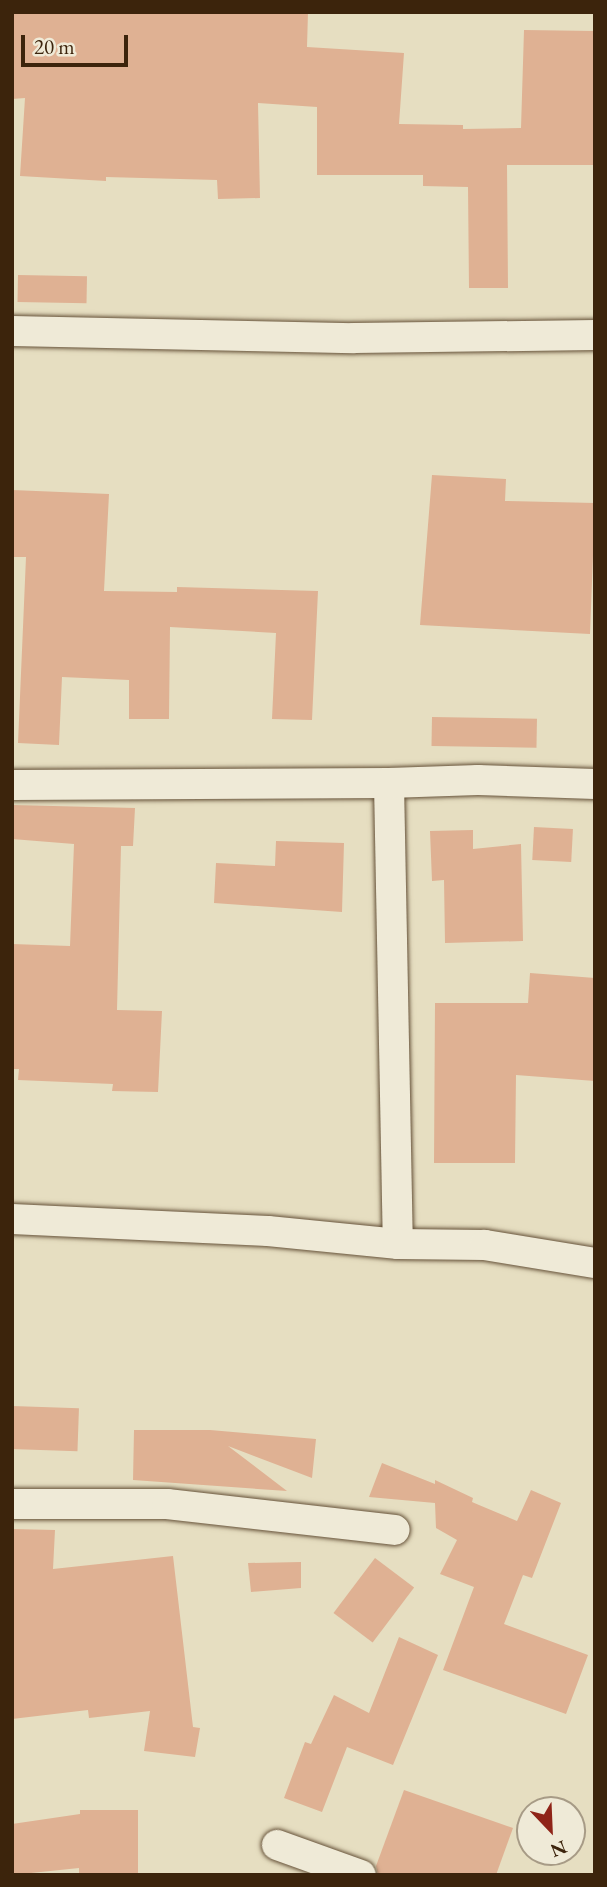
<!DOCTYPE html>
<style>
body{margin:0}
#map{position:relative;width:607px;height:1887px;overflow:hidden;background:#e6dec1;font-family:"EB Garamond",serif}
div>[style]{position:absolute}
[style*='--x']{left:calc(var(--x)*1px);top:calc(var(--y)*1px);width:calc(var(--w)*1px);rotate:calc(var(--a)*1deg)}
.building>*{inset:0;background:#dfb193;transform-origin:0 0}
.roads{filter:drop-shadow(0 0 2px #665239) drop-shadow(0 0 2px #665239)}
.street>*{height:30px;margin:-15px;padding:0 15px;transform-origin:15px;border-radius:15px;background:#efead7}
span{translate:-50% -50%;white-space:nowrap;text-align:center;line-height:1.15;-webkit-text-stroke:5px #efead7;paint-order:stroke}
.frame{position:absolute;inset:0;border:14px solid #3c240c;pointer-events:none}
.north{position:absolute;left:516px;top:1796px;width:70px;height:70px;box-sizing:border-box;background:#efead7;border:2px solid #a79b86;border-radius:50%;rotate:157deg;font-size:19px;font-weight:700;line-height:28px;text-align:center;color:#3c240c}
.north::after{content:'';display:block;margin:auto;width:24px;height:32px;background:#8f2418;clip-path:polygon(50% 0,100% 100%,50% 72%,0 100%)}
.scale{position:absolute;left:21px;top:35px;width:107px;height:32px;box-sizing:border-box;border:4px solid #3c240c;border-top:0;padding-left:9px;font-size:21px;line-height:24px;white-space:nowrap;color:#3c240c;-webkit-text-stroke:5px #efead7;paint-order:stroke}
</style>
<div id="map">
<div class="building">
<div style="clip-path:polygon(12px 12px,308px 12px,307px 47px,404px 53px,399px 124px,463px 125px,463px 129px,521px 128px,524px 30px,595px 31px,595px 165px,507px 165px,508px 288px,469px 288px,468px 187px,423px 186px,423px 175px,317px 175px,317px 107px,258px 103px,260px 198px,218px 199px,217px 180px,106px 177px,106px 181px,20px 176px,25px 98px,12px 99px)"></div>
<div style="left:18px;top:275px;width:69px;height:27px;rotate:1deg"></div>
<div style="clip-path:polygon(432px 475px,506px 479px,505px 501px,595px 503px,590px 634px,420px 625px)"></div>
<div style="clip-path:polygon(12px 490px,109px 494px,104px 591px,177px 592px,177px 587px,318px 591px,312px 720px,272px 719px,276px 633px,170px 627px,169px 719px,129px 719px,129px 680px,62px 677px,59px 745px,18px 743px,26px 557px,12px 557px)"></div>
<div style="left:432px;top:717px;width:105px;height:29px;rotate:1deg"></div>
<div style="clip-path:polygon(12px 805px,135px 808px,133px 846px,121px 846px,117px 1010px,162px 1011px,158px 1092px,112px 1091px,113px 1084px,18px 1080px,19px 1069px,12px 1069px,12px 944px,70px 946px,74px 844px,12px 839px)"></div>
<div style="left:534px;top:827px;width:39px;height:33px;rotate:3deg"></div>
<div style="clip-path:polygon(473px 830px,473px 849px,521px 844px,523px 941px,445px 943px,444px 880px,432px 881px,430px 831px)"></div>
<div style="clip-path:polygon(276px 841px,344px 843px,342px 912px,214px 903px,216px 863px,275px 866px)"></div>
<div style="clip-path:polygon(530px 973px,595px 978px,595px 1081px,516px 1075px,515px 1163px,434px 1163px,435px 1003px,528px 1003px)"></div>
<div style="left:12px;top:1406px;width:67px;height:43px;rotate:2deg"></div>
<div style="clip-path:polygon(134px 1430px,210px 1430px,316px 1439px,312px 1478px,228px 1446px,287px 1491px,133px 1480px)"></div>
<div style="clip-path:polygon(382px 1463px,435px 1484px,435px 1480px,473px 1498px,472px 1502px,479px 1505px,517px 1521px,531px 1490px,561px 1503px,532px 1578px,523px 1575px,504px 1624px,588px 1655px,566px 1714px,443px 1670px,474px 1587px,440px 1574px,457px 1540px,436px 1528px,435px 1503px,369px 1497px)"></div>
<div style="clip-path:polygon(12px 1529px,55px 1530px,53px 1569px,173px 1556px,193px 1727px,200px 1728px,195px 1757px,144px 1751px,150px 1711px,89px 1718px,88px 1710px,12px 1719px)"></div>
<div style="left:375px;top:1558px;width:49px;height:69px;rotate:37deg"></div>
<div style="clip-path:polygon(301px 1562px,301px 1588px,251px 1592px,248px 1563px)"></div>
<div style="clip-path:polygon(399px 1637px,438px 1655px,393px 1765px,347px 1747px,322px 1812px,284px 1798px,305px 1742px,311px 1744px,334px 1695px,369px 1713px)"></div>
<div style="clip-path:polygon(404px 1790px,513px 1828px,496px 1875px,378px 1875px,376px 1866px)"></div>
<div style="clip-path:polygon(80px 1810px,138px 1810px,138px 1875px,79px 1875px,79px 1868px,12px 1875px,12px 1824px,80px 1814px)"></div>
</div>
<div class="roads">
<div class="street">
<div style="--x:12;--y:331;--w:342;--a:1.2"></div>
<div style="--x:354;--y:338;--w:241;--a:-0.7"></div>
<div style="--x:389;--y:783;--w:461;--a:88.9"></div>
<div style="--x:12;--y:785;--w:377;--a:-0.3"></div>
<div style="--x:389;--y:783;--w:89;--a:-1.9"></div>
<div style="--x:478;--y:780;--w:117;--a:2"></div>
<div style="--x:12;--y:1219;--w:256;--a:2.7"></div>
<div style="--x:268;--y:1231;--w:131;--a:5.7"></div>
<div style="--x:398;--y:1244;--w:87;--a:0.7"></div>
<div style="--x:485;--y:1245;--w:111;--a:9.3"></div>
<div style="--x:12;--y:1504;--w:155;--a:0"></div>
<div style="--x:167;--y:1504;--w:229;--a:6.5"></div>
<div style="--x:277;--y:1845;--w:89;--a:19.7"></div>
</div>
</div>
<div class="frame"></div>
<div class="north">N</div>
<div class="scale">20 m</div>
</div>
